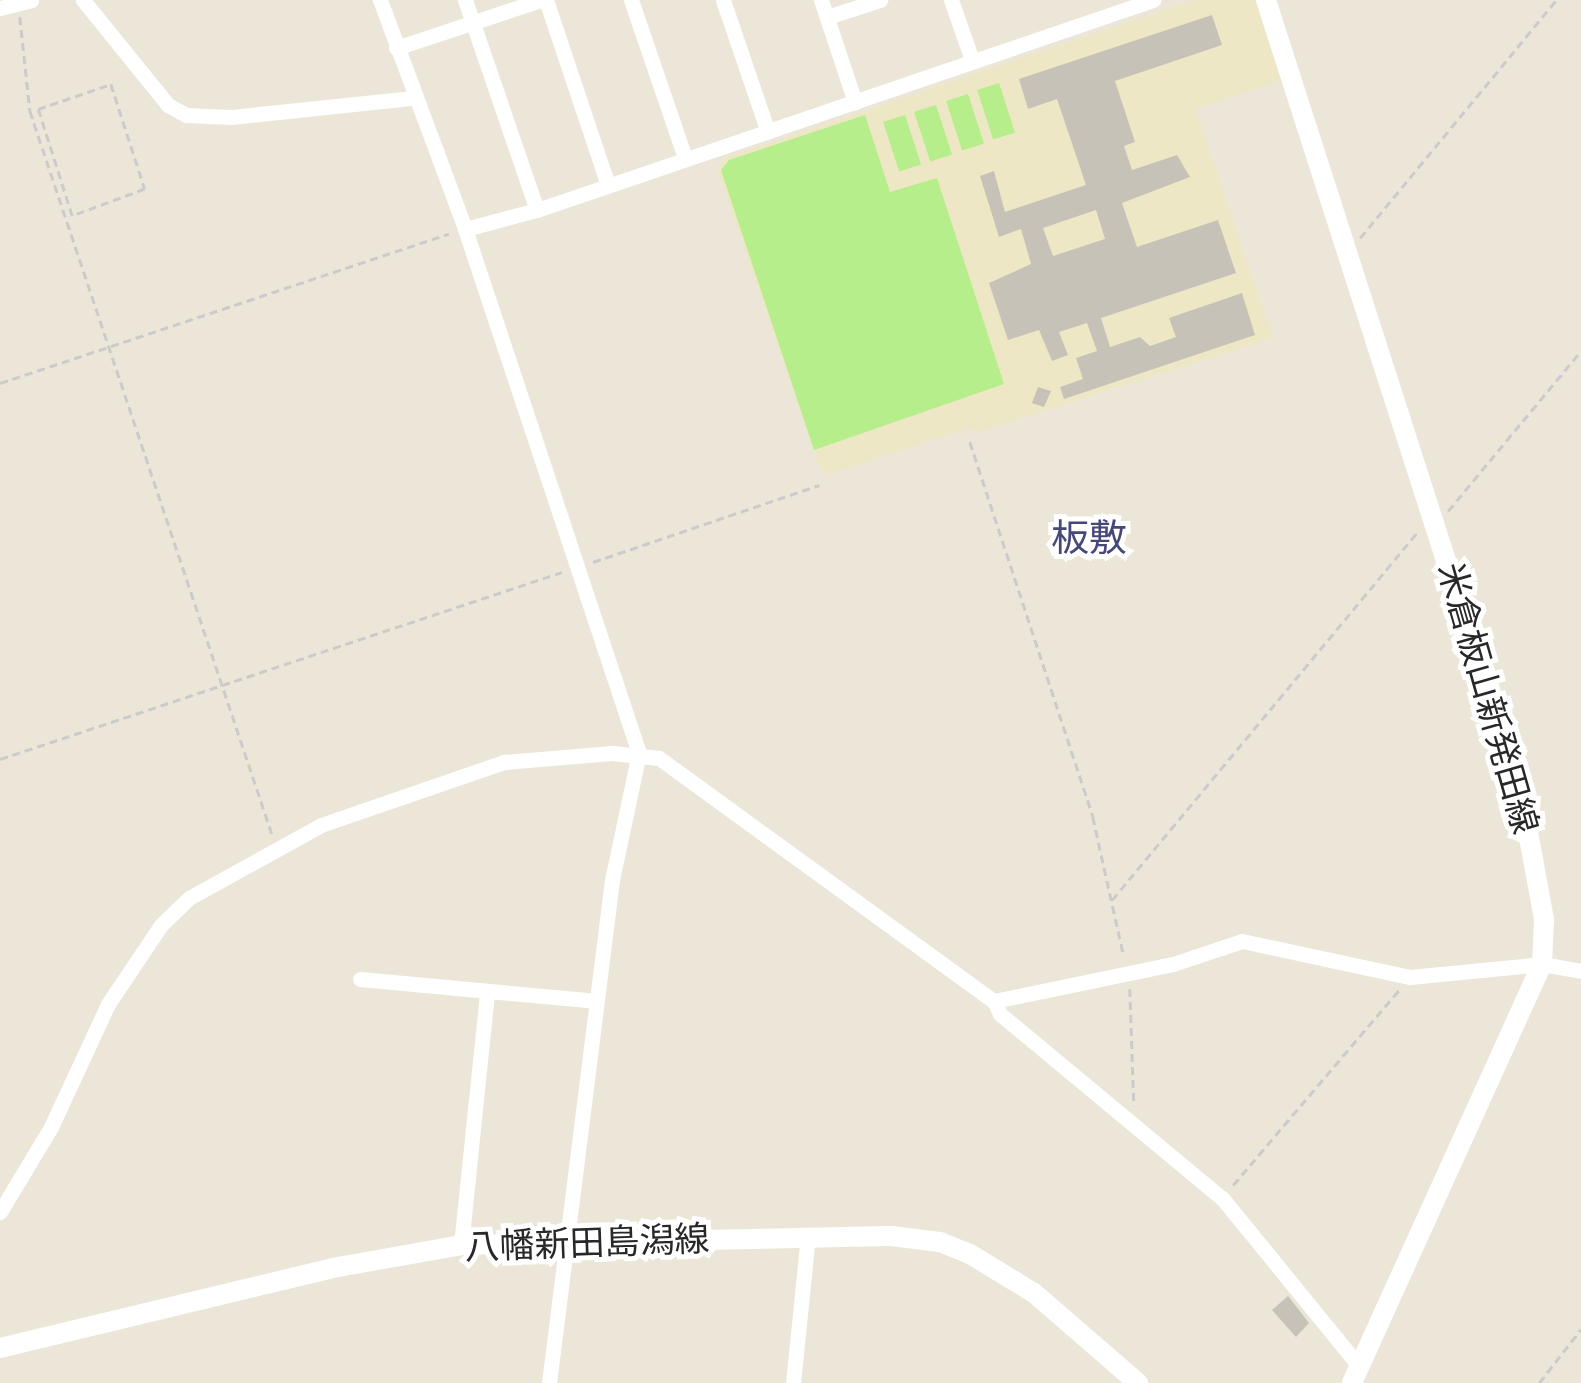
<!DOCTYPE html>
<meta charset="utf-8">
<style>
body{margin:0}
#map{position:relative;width:1581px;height:1383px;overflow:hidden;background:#ebe6d8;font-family:"Public Sans","Noto Sans JP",sans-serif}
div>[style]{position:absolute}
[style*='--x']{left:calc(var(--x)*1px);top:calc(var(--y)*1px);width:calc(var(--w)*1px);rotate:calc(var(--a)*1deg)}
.education>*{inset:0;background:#eee7c6}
.pitch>*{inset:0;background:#b6ee8c;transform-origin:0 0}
.building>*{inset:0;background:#c6c2b8}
.path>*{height:2.5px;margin-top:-1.25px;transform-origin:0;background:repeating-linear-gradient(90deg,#cbcbcb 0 8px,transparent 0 13px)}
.street>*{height:15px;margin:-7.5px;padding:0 7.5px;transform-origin:7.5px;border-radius:7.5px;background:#fff}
.secondary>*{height:20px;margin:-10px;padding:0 10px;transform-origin:10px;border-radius:10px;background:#fff}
span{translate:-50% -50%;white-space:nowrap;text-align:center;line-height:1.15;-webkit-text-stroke:10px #fff;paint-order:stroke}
.street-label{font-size:35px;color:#282828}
.neighbourhood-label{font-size:38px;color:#46487a}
</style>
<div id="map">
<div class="education">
<div style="clip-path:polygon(1195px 0,1255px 0,1282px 80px,1195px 109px,1273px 338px,978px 432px,969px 428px,829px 474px,820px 468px,716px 167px,727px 157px)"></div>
</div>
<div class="pitch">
<div style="left:999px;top:83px;width:52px;height:23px;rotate:72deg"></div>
<div style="left:968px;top:94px;width:52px;height:23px;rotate:72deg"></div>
<div style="left:936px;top:105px;width:52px;height:23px;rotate:72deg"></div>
<div style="clip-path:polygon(865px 115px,890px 192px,937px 178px,1004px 384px,814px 450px,721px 170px,729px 160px)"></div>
<div style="left:905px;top:115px;width:52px;height:23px;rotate:72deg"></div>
</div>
<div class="building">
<div style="clip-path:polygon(evenodd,1212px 15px,1222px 45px,1115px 81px,1135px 142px,1124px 146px,1132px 170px,1177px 155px,1190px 177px,1122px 203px,1137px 247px,1218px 220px,1236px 273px,1101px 318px,1110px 347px,1140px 337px,1150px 346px,1176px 337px,1169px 318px,1242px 293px,1255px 335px,1064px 399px,1060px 387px,1083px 379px,1076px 358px,1097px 351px,1087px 323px,1059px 332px,1068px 355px,1052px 361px,1039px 330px,1008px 340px,989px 283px,1031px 264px,1021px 229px,999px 237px,980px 176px,994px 171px,1005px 212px,1086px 185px,1057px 99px,1028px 109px,1019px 79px,1212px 15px,1096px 210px,1105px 239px,1053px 256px,1043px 228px,1096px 210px)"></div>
<div style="clip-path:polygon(1038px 387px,1051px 391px,1044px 407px,1032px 403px)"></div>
<div style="clip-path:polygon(1288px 1296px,1309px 1323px,1296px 1337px,1272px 1310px)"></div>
</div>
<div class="path">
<div style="--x:20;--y:17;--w:95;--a:83.9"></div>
<div style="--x:30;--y:111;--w:762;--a:71.49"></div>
<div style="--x:111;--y:84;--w:110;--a:72.1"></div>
<div style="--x:145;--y:189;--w:78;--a:159.7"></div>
<div style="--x:72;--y:216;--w:112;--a:-107.6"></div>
<div style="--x:38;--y:109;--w:77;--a:-18.9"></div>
<div style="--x:1360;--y:238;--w:308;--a:-50.5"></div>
<div style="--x:0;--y:383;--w:473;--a:-18.4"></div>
<div style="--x:970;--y:442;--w:395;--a:71.8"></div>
<div style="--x:1093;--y:817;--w:143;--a:77.5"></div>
<div style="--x:1448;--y:511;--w:208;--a:-50.3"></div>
<div style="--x:593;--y:562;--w:239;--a:-18.8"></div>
<div style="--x:0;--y:759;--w:592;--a:-18.4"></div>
<div style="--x:1112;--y:900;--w:477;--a:-50.3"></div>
<div style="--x:1130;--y:989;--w:117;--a:88"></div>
<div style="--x:1233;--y:1185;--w:257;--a:-49.6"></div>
<div style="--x:1539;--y:1383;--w:68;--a:-52.1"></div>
</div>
<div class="street">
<div style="--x:83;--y:0;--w:135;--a:51"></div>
<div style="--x:168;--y:105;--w:21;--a:29"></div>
<div style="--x:186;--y:115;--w:45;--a:2.5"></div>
<div style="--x:231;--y:117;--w:183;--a:-6"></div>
<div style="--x:380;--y:0;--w:244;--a:69.6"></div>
<div style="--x:465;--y:229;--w:552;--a:71.63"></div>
<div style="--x:639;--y:753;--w:130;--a:102"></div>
<div style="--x:612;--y:880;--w:507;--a:97.14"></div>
<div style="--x:465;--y:0;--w:222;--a:71.1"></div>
<div style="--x:546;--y:0;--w:195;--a:71.5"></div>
<div style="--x:631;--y:0;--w:167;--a:71.1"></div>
<div style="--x:723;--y:0;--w:139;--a:71.2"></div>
<div style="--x:821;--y:0;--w:108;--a:71.6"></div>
<div style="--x:951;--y:0;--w:64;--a:70.7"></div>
<div style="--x:0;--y:8;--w:32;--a:-14"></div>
<div style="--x:827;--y:17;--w:56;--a:-17.8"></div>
<div style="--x:396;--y:48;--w:152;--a:-18.4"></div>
<div style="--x:465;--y:229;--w:74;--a:-14.8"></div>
<div style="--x:537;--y:210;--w:651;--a:-18.82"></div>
<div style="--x:360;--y:979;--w:236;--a:5.3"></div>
<div style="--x:994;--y:1001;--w:14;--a:65"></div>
<div style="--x:1000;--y:1014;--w:288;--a:39.7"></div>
<div style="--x:1222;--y:1198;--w:217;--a:50.8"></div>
<div style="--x:0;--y:1212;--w:99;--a:-59"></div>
<div style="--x:51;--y:1127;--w:136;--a:-65.1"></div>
<div style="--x:108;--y:1004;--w:95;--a:-56.1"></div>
<div style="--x:161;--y:925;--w:39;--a:-44"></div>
<div style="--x:189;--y:898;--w:151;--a:-28.9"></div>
<div style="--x:321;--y:825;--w:194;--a:-19"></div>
<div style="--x:504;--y:762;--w:108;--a:-4.8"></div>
<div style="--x:612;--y:753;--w:47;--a:6.1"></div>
<div style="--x:659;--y:758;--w:414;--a:36"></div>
<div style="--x:994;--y:1001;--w:183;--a:-11.7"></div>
<div style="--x:1173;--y:964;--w:73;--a:-18.4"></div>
<div style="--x:1242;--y:941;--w:172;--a:12.1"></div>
<div style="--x:1410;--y:977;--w:133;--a:-5.6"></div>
<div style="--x:1542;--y:964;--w:40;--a:10"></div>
<div style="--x:461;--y:1245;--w:251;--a:-84.1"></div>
<div style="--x:793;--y:1383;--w:149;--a:-84.2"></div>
</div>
<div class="secondary">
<div style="--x:1266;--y:0;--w:834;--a:72.2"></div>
<div style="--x:1521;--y:794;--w:127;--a:79.6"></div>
<div style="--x:1544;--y:919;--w:45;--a:92.5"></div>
<div style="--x:1542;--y:964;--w:460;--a:114.4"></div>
<div style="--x:0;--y:1348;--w:348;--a:-13.5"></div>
<div style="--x:338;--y:1267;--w:125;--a:-10.1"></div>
<div style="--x:461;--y:1245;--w:430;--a:-1.2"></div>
<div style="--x:891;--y:1236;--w:49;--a:7"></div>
<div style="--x:940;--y:1242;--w:32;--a:22"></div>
<div style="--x:970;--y:1254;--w:75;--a:31.4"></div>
<div style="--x:1034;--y:1293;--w:138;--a:40.9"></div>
</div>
<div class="street-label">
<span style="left:1488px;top:698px;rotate:74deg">米倉板山新発田線</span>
<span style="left:587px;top:1243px;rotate:-2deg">八幡新田島潟線</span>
</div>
<div class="neighbourhood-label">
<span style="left:1089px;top:538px">板敷</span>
</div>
</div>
